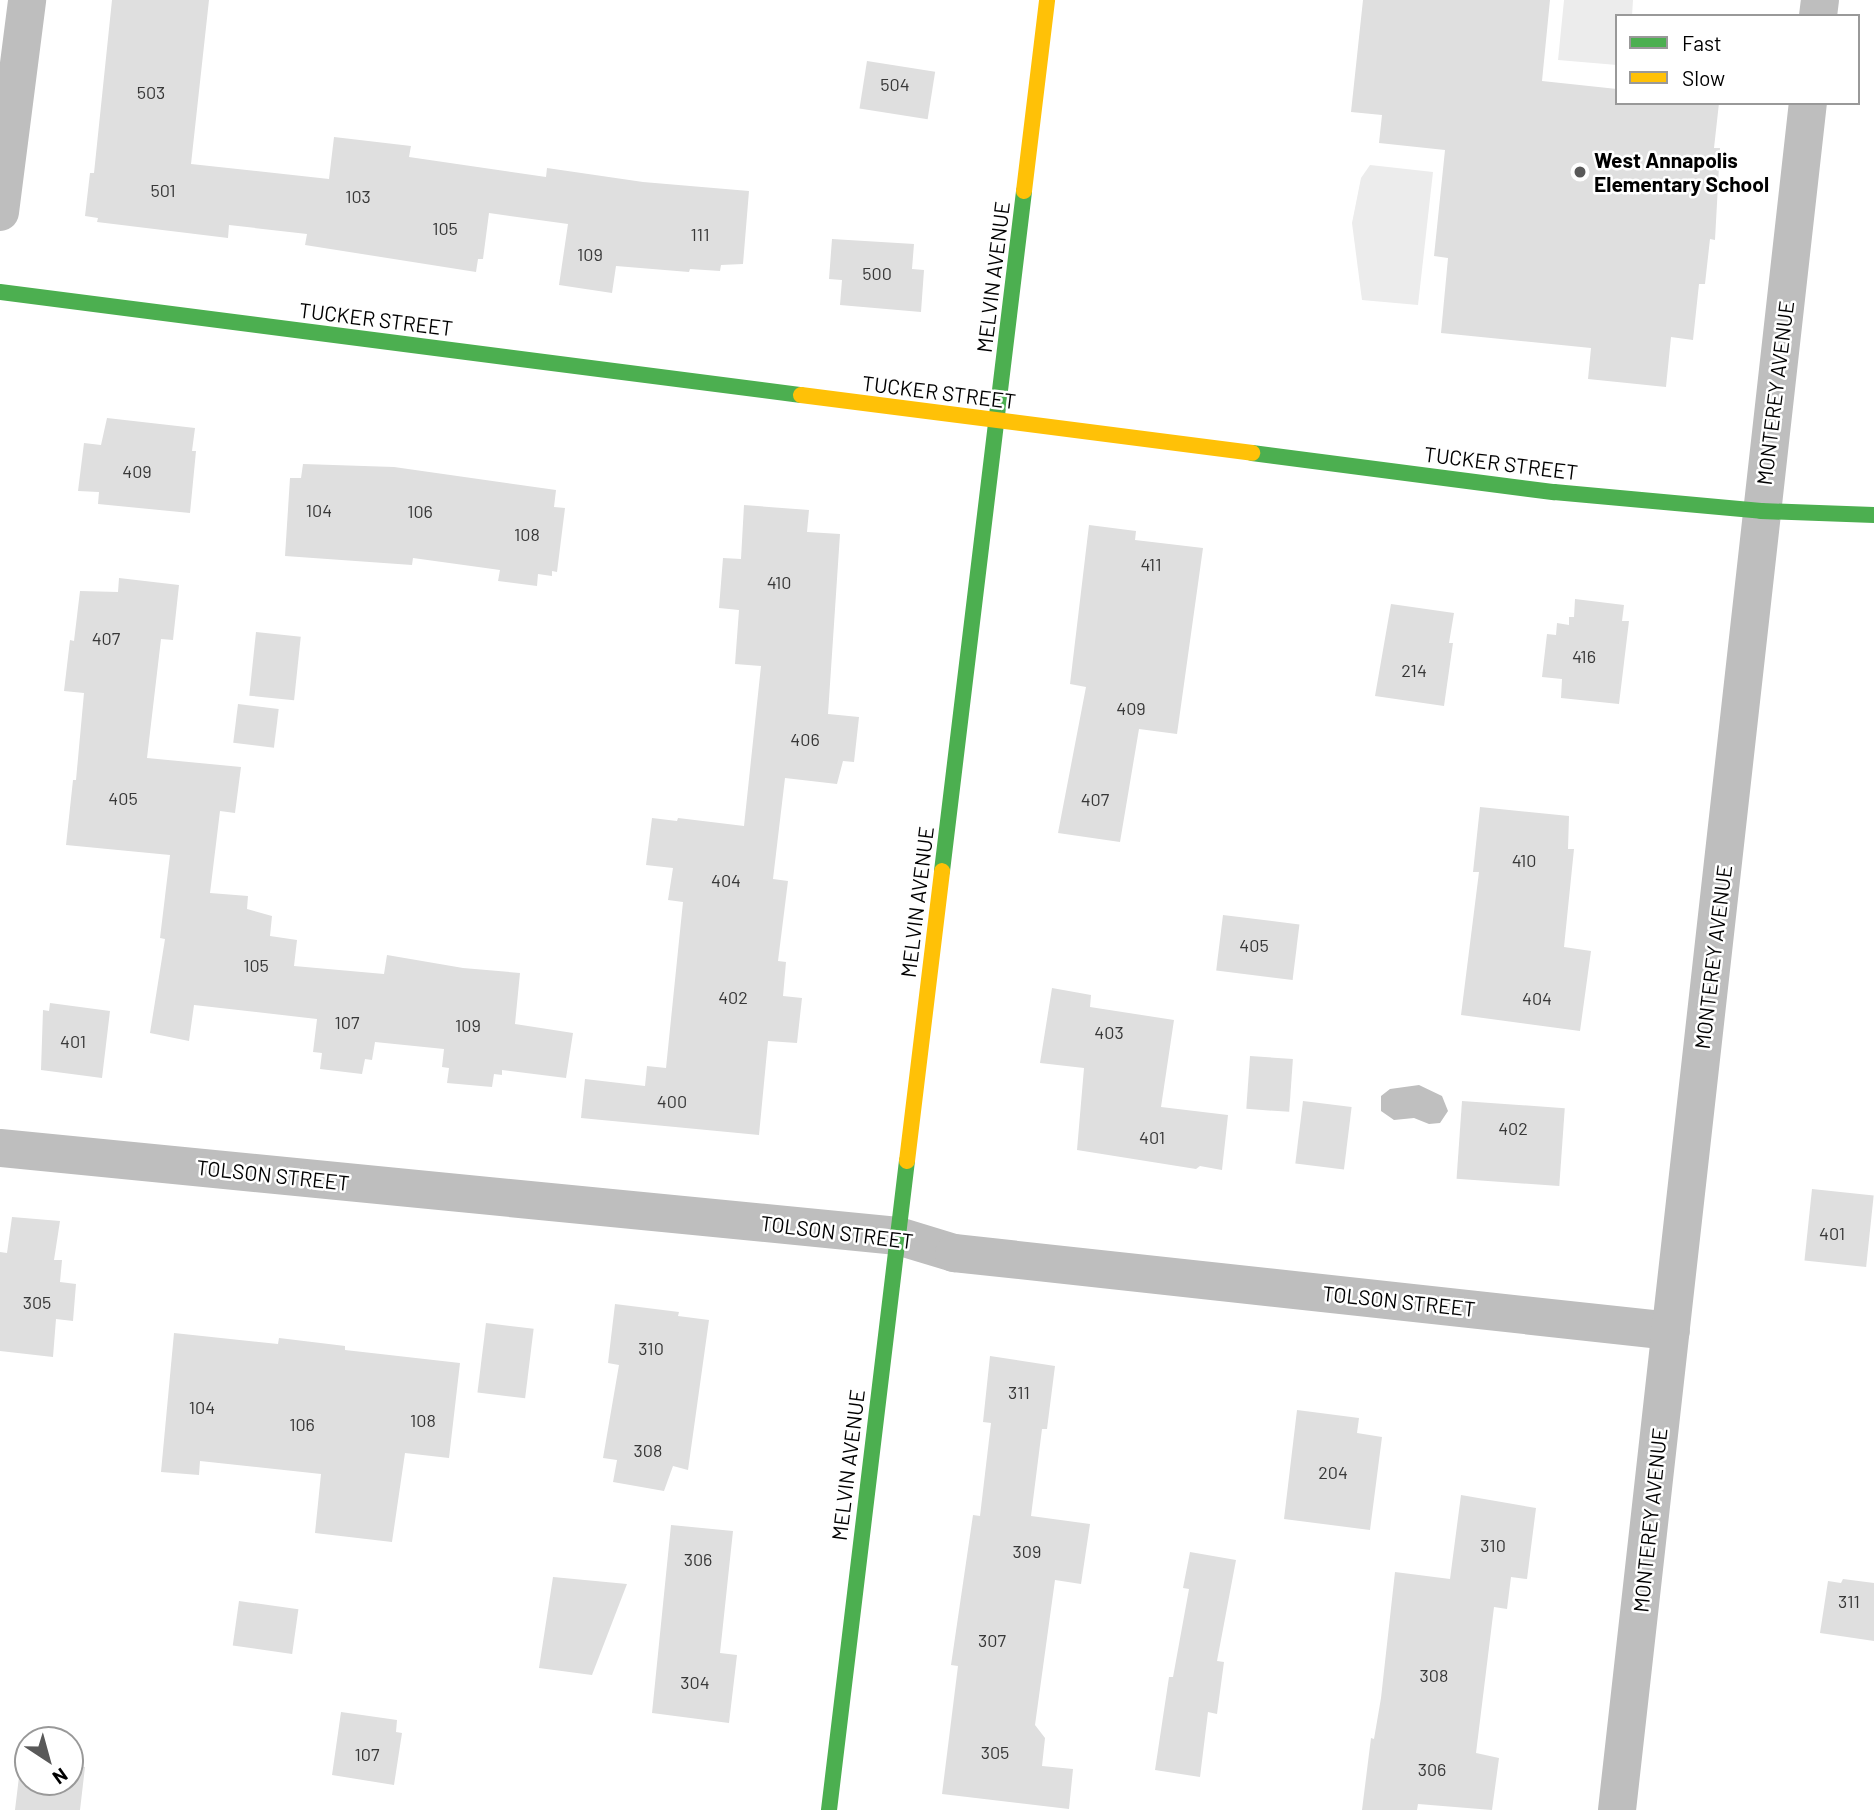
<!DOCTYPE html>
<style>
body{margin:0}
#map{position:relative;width:1874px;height:1810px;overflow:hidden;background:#fff;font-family:Barlow,sans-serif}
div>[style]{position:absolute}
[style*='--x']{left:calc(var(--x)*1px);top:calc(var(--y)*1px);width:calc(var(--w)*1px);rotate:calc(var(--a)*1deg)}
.green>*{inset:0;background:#ececec}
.water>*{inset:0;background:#bfbfbf}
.building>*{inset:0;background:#dfdfdf;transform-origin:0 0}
.street>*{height:38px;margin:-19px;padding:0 19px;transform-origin:19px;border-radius:19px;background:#bebebe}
.fast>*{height:16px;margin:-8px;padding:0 8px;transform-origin:8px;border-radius:8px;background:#4caf50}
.slow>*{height:16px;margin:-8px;padding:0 8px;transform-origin:8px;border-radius:8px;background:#ffc107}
.dots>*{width:19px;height:19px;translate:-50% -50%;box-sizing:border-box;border:4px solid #fff;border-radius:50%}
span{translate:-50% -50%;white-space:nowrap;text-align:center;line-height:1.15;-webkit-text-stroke:5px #fff;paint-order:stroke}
.number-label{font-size:18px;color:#383838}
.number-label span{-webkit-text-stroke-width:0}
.poi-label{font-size:21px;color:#000;font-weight:700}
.left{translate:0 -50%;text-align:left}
.street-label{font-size:21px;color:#000}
.legend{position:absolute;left:1615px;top:14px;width:245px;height:91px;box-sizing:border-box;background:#fff;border:2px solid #999;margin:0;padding:9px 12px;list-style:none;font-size:21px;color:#000}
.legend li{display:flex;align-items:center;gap:14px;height:35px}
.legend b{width:35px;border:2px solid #999}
.north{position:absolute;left:14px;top:1726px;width:70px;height:70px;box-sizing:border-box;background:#fff;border:2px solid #999;border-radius:50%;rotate:144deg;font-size:19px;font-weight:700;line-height:28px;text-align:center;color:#000}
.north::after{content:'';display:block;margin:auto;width:24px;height:32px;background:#595959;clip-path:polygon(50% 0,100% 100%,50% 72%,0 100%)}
</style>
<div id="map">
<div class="green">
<div style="clip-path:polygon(1564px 0,1633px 0,1632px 16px,1617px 16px,1617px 65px,1558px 60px)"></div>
<div style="clip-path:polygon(1370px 165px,1433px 172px,1418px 305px,1362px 300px,1352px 223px,1361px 178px)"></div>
</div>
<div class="water">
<div style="clip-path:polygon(1419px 1085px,1442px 1096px,1448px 1111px,1440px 1123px,1429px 1124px,1414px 1118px,1394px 1120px,1381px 1111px,1381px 1096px,1390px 1089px)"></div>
</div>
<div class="building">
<div style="clip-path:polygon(112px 0,209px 0,191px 164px,329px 179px,334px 137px,411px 146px,409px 157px,546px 177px,547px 168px,643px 182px,749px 191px,743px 264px,721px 265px,720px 271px,690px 269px,689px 272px,616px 266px,612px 293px,559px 285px,568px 224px,489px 213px,483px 259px,478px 259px,476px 272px,305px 245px,307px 234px,229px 225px,228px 238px,97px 222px,98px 218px,85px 216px,90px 173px,94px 173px)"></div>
<div style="clip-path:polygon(1363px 0,1550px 0,1542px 81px,1617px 89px,1617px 103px,1719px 103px,1714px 148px,1720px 148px,1715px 240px,1710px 239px,1705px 284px,1699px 284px,1693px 340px,1671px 337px,1666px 387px,1588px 379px,1591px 348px,1441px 333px,1448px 258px,1434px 256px,1445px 150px,1379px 143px,1382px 115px,1351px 112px)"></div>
<div style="left:867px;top:61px;width:69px;height:48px;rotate:9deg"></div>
<div style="clip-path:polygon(832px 239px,914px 244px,912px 269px,924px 270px,921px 312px,840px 305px,842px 280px,829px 279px)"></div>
<div style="clip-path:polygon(107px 418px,195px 428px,192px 451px,196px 451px,190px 513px,98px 504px,99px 492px,78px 491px,84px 443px,101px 445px)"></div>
<div style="clip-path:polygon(303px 464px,394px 467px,556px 490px,554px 507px,565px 508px,557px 572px,552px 571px,552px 576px,538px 574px,537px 586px,498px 581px,500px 570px,413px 558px,412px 565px,285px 556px,290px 478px,301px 478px)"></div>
<div style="clip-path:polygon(744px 505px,809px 510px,807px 532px,840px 534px,828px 714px,859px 717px,854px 762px,843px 761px,837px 784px,785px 778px,773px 879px,788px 881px,778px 961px,786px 962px,783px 996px,802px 998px,797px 1043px,768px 1041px,759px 1135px,581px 1118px,585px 1079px,645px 1086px,647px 1066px,666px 1068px,683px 902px,668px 900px,673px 868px,646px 865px,652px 818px,677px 821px,678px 818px,744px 826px,761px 666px,735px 664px,739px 610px,719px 608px,723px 558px,741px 559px)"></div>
<div style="clip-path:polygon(1089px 525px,1136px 531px,1135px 540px,1203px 548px,1177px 734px,1139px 729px,1120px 842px,1058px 833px,1086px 687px,1070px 684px)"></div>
<div style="clip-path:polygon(119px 578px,179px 585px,173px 640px,161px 639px,147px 758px,241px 767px,235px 813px,220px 811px,210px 893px,248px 896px,247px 909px,272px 916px,270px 936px,297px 940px,294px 966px,384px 974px,387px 955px,463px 968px,520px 973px,515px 1024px,573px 1033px,566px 1078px,502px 1070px,502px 1075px,494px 1074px,492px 1087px,447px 1083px,449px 1068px,442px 1067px,444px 1049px,375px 1042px,372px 1060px,365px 1059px,362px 1074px,320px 1069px,322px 1053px,313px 1052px,317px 1019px,194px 1005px,189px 1041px,150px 1033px,165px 939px,160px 938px,170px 855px,66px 845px,73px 780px,76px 780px,84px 693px,64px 691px,70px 640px,74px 641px,80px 591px,118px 592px)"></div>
<div style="clip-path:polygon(1575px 599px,1624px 605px,1622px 621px,1629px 621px,1619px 704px,1561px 698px,1562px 679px,1542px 677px,1547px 634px,1556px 635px,1557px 623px,1569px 625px,1569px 617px,1574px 617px)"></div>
<div style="clip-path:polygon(1391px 604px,1454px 613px,1449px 643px,1453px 643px,1444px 706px,1375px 696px)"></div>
<div style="left:256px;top:632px;width:45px;height:64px;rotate:6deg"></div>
<div style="left:238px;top:704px;width:41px;height:39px;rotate:7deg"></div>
<div style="clip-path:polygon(1480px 807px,1569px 816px,1568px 849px,1574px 849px,1564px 947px,1591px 951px,1580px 1031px,1461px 1015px,1479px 872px,1473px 872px)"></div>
<div style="left:1223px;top:915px;width:77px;height:56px;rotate:7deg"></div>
<div style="clip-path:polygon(1052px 988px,1091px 995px,1090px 1007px,1174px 1020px,1161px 1107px,1228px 1115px,1222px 1170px,1200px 1166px,1196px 1169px,1077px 1150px,1084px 1068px,1040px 1063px)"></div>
<div style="clip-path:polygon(50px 1003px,110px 1011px,102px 1078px,41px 1070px,43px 1010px,49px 1011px)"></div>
<div style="left:1250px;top:1056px;width:43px;height:53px;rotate:4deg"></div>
<div style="left:1303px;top:1101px;width:49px;height:63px;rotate:7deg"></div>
<div style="left:1462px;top:1101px;width:103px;height:78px;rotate:4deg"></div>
<div style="left:1812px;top:1189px;width:62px;height:72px;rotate:6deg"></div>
<div style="clip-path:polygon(12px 1217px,60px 1221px,54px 1260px,62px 1260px,60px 1282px,76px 1284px,73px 1321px,56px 1319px,53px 1357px,0 1351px,0 1252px,7px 1253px)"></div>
<div style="clip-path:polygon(615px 1304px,679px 1312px,678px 1316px,709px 1320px,688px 1470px,673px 1466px,664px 1491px,613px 1482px,617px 1460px,603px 1458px,619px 1365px,608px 1363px)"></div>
<div style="left:486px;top:1323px;width:48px;height:70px;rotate:7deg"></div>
<div style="clip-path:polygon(174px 1333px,278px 1344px,279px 1338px,345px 1346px,345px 1350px,460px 1363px,449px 1458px,405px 1453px,392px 1542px,315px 1533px,321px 1474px,200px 1461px,199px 1475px,161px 1472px)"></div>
<div style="clip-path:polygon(990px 1356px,1055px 1366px,1047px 1429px,1042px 1429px,1031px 1516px,1090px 1524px,1081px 1584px,1055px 1580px,1035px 1725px,1045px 1738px,1042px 1766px,1073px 1769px,1069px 1809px,942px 1794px,958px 1666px,951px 1665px,973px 1515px,980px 1516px,991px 1423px,983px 1422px)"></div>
<div style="clip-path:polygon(1297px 1410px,1359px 1418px,1357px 1433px,1382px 1437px,1370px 1530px,1284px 1519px)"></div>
<div style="clip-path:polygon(1461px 1495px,1536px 1508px,1527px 1579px,1511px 1577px,1507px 1609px,1494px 1607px,1476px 1753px,1499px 1758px,1492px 1810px,1418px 1804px,1417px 1810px,1362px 1810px,1371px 1738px,1374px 1739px,1381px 1698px,1395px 1572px,1450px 1579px)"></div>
<div style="clip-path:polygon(671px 1525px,733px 1531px,720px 1653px,737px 1655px,729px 1723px,652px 1713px)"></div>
<div style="clip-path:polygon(1190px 1552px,1236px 1560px,1217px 1661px,1224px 1662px,1217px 1714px,1208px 1712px,1200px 1777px,1155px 1770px,1169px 1677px,1173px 1677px,1189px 1589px,1183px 1588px)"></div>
<div style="clip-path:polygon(553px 1577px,627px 1584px,592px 1675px,539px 1668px)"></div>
<div style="clip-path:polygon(1843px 1579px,1874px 1583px,1874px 1641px,1820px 1633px,1828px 1581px,1841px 1583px)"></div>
<div style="left:239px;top:1601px;width:60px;height:45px;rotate:8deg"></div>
<div style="clip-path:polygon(341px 1712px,397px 1720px,396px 1732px,402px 1733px,394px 1785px,332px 1775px)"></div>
<div style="clip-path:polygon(21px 1760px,28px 1761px,28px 1782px,70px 1782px,70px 1765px,85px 1767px,80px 1810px,15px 1810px)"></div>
</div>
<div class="street">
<div style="--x:1818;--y:16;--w:16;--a:-83"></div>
<div style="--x:0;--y:212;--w:214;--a:-82.7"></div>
<div style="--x:0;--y:1148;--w:902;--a:5.6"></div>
<div style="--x:898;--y:1236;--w:59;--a:16.9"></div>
<div style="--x:954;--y:1253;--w:721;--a:6.21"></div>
<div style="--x:1617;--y:1810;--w:1718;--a:-83.62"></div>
</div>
<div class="fast">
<div style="--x:0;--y:292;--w:808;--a:7.33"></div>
<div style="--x:1252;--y:453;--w:305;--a:7.4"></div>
<div style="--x:1554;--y:492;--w:208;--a:5.2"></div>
<div style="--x:1761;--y:511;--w:113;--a:2"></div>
<div style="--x:942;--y:871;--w:685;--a:-83.12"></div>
<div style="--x:829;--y:1810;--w:654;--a:-83.15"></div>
</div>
<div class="slow">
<div style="--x:1024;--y:191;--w:192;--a:-83.1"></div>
<div style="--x:801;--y:395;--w:455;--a:7.3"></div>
<div style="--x:907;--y:1161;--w:292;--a:-83.1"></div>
</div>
<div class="dots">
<div style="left:1580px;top:172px;background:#595959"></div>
</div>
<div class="number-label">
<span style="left:895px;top:84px">504</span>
<span style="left:151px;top:92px">503</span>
<span style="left:163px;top:190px">501</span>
<span style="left:358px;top:196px">103</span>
<span style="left:445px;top:228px">105</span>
<span style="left:700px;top:234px">111</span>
<span style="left:590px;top:254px">109</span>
<span style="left:877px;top:273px">500</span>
<span style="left:137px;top:471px">409</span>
<span style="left:319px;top:510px">104</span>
<span style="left:420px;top:511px">106</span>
<span style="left:527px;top:534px">108</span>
<span style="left:1151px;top:564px">411</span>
<span style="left:779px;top:582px">410</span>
<span style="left:106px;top:638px">407</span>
<span style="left:1584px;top:656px">416</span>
<span style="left:1414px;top:670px">214</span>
<span style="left:1131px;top:708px">409</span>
<span style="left:805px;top:739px">406</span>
<span style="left:123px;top:798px">405</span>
<span style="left:1095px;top:799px">407</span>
<span style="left:1524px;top:860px">410</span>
<span style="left:726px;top:880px">404</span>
<span style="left:1254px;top:945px">405</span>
<span style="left:256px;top:965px">105</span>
<span style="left:733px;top:997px">402</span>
<span style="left:1537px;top:998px">404</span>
<span style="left:347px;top:1022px">107</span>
<span style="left:468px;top:1025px">109</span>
<span style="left:1109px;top:1032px">403</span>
<span style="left:73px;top:1041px">401</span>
<span style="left:672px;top:1101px">400</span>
<span style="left:1513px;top:1128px">402</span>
<span style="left:1152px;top:1137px">401</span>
<span style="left:1832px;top:1233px">401</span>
<span style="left:37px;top:1302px">305</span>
<span style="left:651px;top:1348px">310</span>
<span style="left:1019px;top:1392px">311</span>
<span style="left:202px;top:1407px">104</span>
<span style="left:423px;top:1420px">108</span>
<span style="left:302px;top:1424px">106</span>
<span style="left:648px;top:1450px">308</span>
<span style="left:1333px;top:1472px">204</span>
<span style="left:1493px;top:1545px">310</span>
<span style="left:1027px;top:1551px">309</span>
<span style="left:698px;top:1559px">306</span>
<span style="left:1849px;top:1601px">311</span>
<span style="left:992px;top:1640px">307</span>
<span style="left:1434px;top:1675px">308</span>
<span style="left:695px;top:1682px">304</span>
<span style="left:995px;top:1752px">305</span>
<span style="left:367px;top:1754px">107</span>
<span style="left:1432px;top:1769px">306</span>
</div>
<div class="poi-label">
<span class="left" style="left:1594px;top:172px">West Annapolis<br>Elementary School</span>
</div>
<div class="street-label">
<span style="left:993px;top:277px;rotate:-83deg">MELVIN AVENUE</span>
<span style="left:376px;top:319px;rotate:7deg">TUCKER STREET</span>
<span style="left:939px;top:392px;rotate:7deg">TUCKER STREET</span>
<span style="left:1775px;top:393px;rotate:-83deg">MONTEREY AVENUE</span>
<span style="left:1501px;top:463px;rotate:7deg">TUCKER STREET</span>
<span style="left:917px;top:902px;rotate:-83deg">MELVIN AVENUE</span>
<span style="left:1713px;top:957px;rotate:-83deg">MONTEREY AVENUE</span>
<span style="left:273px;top:1175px;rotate:6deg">TOLSON STREET</span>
<span style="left:837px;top:1232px;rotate:7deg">TOLSON STREET</span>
<span style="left:1399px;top:1301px;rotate:6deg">TOLSON STREET</span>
<span style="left:848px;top:1465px;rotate:-83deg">MELVIN AVENUE</span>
<span style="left:1650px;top:1520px;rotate:-84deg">MONTEREY AVENUE</span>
</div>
<ul class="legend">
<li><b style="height:9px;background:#4caf50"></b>Fast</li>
<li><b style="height:9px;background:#ffc107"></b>Slow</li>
</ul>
<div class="north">N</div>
</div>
